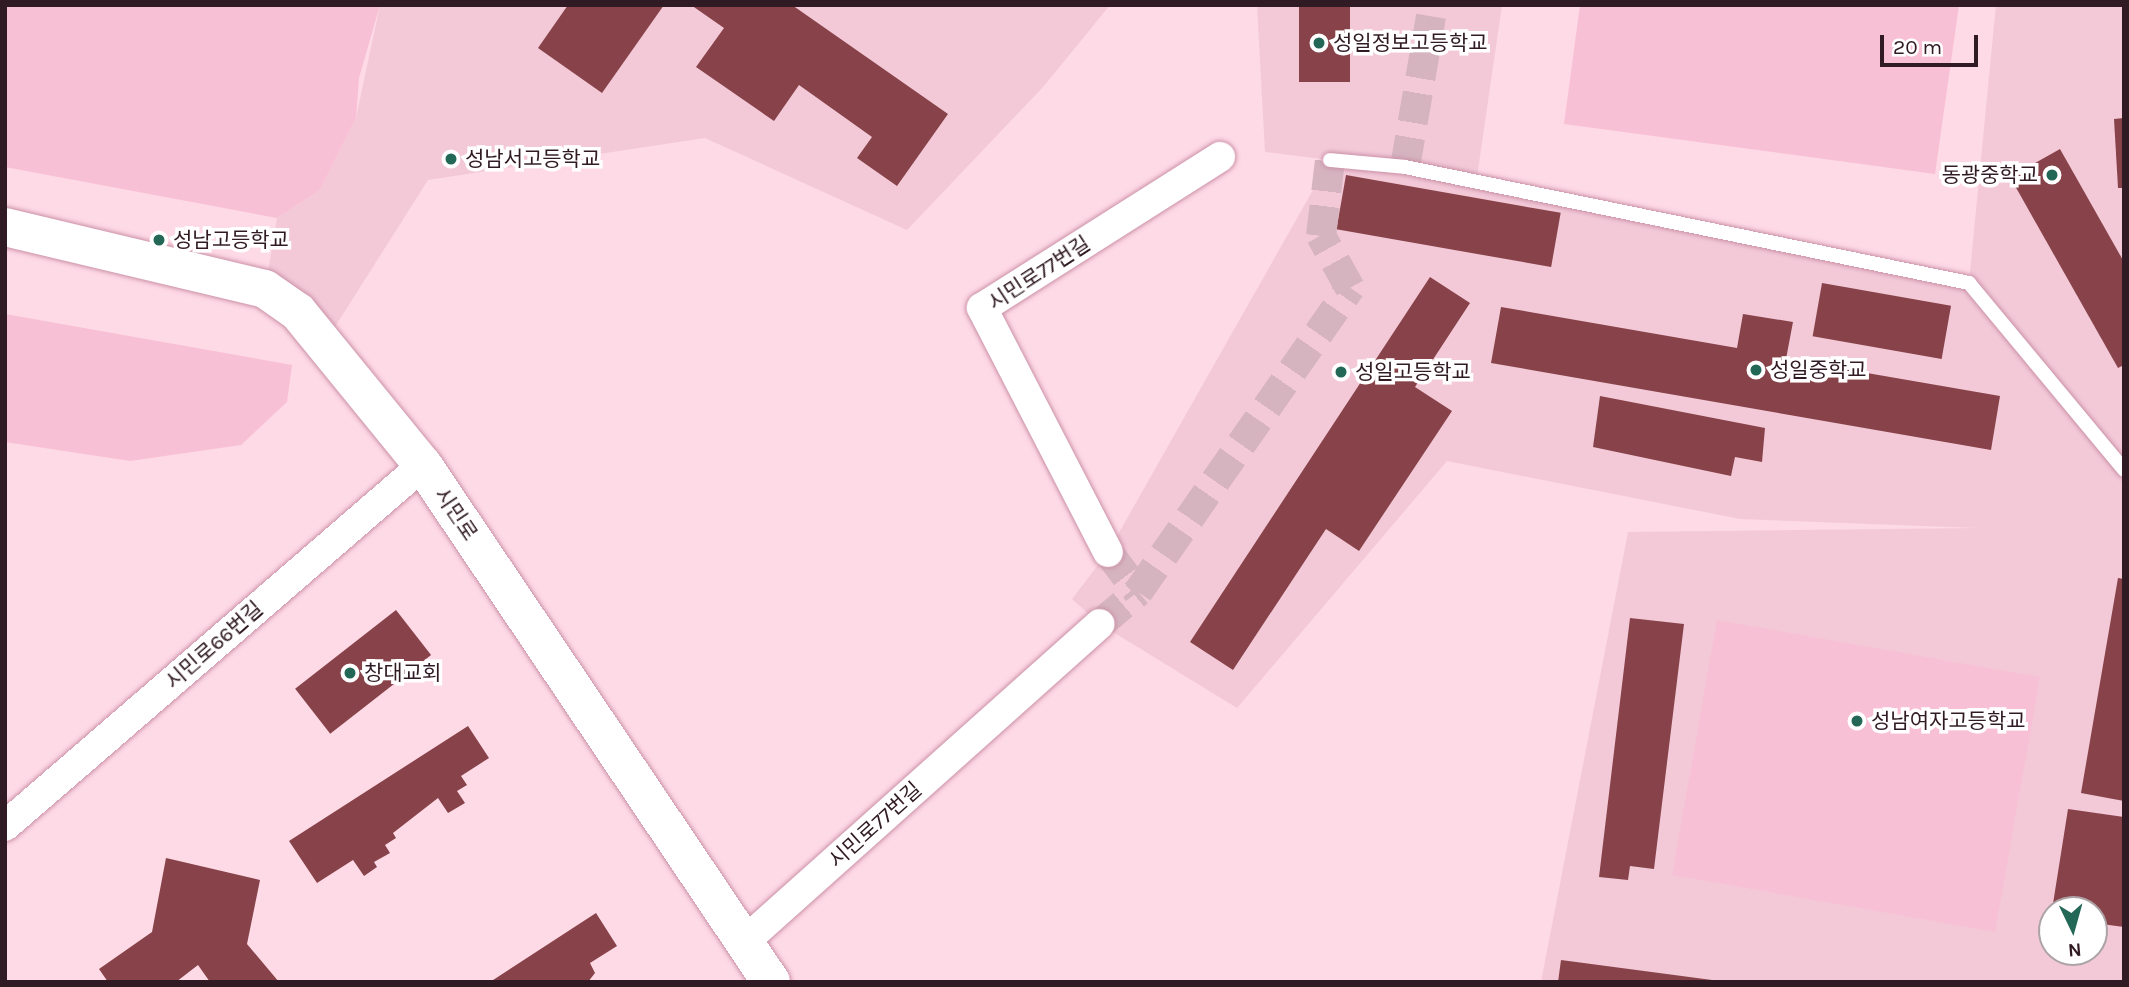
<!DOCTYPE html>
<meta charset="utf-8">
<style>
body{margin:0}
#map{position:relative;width:2129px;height:987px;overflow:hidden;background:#fed9e6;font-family:Karla,"Noto Sans KR",sans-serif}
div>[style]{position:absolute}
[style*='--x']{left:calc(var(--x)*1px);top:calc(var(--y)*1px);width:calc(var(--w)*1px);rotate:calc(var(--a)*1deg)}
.built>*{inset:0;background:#f3c9d8}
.green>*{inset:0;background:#f8c0d4;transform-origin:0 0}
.building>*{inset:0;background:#874349;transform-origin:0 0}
.street-tunnel>*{height:30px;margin-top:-15px;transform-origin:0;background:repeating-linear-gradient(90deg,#d5b3bf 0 30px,transparent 0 45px)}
.roads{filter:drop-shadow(0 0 2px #cb91a7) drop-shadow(0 0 2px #cb91a7)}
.lane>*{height:14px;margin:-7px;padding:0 7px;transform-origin:7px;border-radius:7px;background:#fff}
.street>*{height:30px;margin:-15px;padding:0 15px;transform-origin:15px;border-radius:15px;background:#fff}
.secondary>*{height:38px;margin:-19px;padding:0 19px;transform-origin:19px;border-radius:19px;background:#fff}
.dots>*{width:19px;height:19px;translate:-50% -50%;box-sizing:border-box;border:4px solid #fff;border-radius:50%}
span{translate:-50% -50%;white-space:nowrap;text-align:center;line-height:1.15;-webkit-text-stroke:7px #fff;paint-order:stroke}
.poi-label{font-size:21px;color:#301a23}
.left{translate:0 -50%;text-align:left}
.right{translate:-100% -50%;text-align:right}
.street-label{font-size:21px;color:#301a23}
.frame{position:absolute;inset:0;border:7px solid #301a23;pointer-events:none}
.north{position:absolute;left:2038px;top:896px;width:70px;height:70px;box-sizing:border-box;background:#fff;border:2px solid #aca3a7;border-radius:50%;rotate:175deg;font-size:19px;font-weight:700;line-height:28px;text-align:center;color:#301a23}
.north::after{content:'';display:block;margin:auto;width:24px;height:32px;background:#236757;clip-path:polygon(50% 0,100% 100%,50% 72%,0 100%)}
.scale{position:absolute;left:1880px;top:35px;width:98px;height:32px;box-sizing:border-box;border:4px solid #301a23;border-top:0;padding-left:9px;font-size:21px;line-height:24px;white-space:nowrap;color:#301a23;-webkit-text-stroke:5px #fff;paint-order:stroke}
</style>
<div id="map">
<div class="built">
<div style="clip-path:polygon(380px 5px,1110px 5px,1044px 86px,907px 230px,705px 138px,428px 180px,326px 341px,265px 289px,277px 218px,320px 190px,356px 118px)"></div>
<div style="clip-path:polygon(evenodd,1257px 5px,1502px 5px,1477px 177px,1336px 161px,1969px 282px,1996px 5px,2124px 5px,2124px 982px,1541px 982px,1628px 532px,1976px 528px,1740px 519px,1447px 461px,1237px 708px,1100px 624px,1072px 599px,1108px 552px,1330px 160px,1265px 152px,1257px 5px,2052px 910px,2094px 910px,2094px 952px,2052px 952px,2052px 910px)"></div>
</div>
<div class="green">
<div style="clip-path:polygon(5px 5px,380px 5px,359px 78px,356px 118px,320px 190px,277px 218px,5px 167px)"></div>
<div style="clip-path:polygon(1580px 5px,1959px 5px,1935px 174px,1564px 124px)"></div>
<div style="clip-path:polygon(5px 314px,292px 365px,287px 402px,241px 445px,130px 461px,5px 442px)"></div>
<div style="left:1717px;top:620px;width:328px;height:259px;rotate:10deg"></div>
</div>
<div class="building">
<div style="clip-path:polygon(568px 5px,664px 5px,602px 93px,538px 48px)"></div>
<div style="clip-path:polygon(691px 5px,792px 5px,948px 114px,897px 186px,857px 158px,872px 137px,799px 85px,774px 121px,696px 67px,724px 28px)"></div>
<div style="left:1299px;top:5px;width:51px;height:77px"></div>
<div style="clip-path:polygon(2124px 118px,2124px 188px,2118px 188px,2114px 119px)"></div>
<div style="clip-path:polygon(2060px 149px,2124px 262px,2124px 365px,2118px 368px,2010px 177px)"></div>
<div style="left:1346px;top:175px;width:218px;height:55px;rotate:10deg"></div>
<div style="clip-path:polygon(1430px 277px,1470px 303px,1415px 387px,1452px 411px,1359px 551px,1326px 529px,1233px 670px,1190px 642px)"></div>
<div style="left:1822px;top:283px;width:131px;height:54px;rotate:10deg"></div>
<div style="clip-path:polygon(1501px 307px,1737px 348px,1743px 314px,1793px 322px,1786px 359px,2000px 396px,1991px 450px,1491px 363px)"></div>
<div style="clip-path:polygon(1600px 396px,1765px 428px,1762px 462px,1735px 457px,1731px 476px,1593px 447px)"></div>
<div style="clip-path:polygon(2118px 578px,2124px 579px,2124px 801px,2081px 793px)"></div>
<div style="left:396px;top:610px;width:57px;height:128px;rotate:52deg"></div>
<div style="clip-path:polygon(1630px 618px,1684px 624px,1654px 869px,1630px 866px,1628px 880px,1599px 877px)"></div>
<div style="clip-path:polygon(468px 726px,489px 758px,461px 776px,467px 785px,457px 791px,465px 803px,448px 813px,438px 798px,393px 833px,396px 838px,385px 845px,390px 853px,374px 862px,377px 867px,364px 876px,353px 860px,317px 883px,289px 841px)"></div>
<div style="clip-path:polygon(2068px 809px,2124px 817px,2124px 927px,2094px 923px,2094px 910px,2052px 910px)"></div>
<div style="clip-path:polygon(166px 858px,260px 880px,247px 944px,279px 982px,210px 982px,198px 965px,176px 982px,108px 982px,99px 969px,152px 932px)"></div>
<div style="clip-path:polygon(596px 913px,617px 946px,590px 963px,595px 973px,588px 982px,490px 982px)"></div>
<div style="clip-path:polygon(1561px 960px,1712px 980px,1712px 982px,1558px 982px)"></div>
</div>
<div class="street-tunnel">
<div style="--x:1405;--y:167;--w:153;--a:-80.2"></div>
<div style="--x:1108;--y:552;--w:50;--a:53.1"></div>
<div style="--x:1100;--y:624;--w:50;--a:-40.1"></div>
<div style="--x:1138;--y:592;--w:371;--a:-55.1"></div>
<div style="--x:1350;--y:288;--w:60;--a:-119.1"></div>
<div style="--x:1321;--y:236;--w:77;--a:-83.2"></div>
</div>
<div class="roads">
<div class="lane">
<div style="--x:1330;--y:160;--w:75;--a:5.3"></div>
<div style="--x:1405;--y:167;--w:576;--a:11.62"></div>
<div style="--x:1969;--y:283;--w:243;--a:50.3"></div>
</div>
<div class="street">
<div style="--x:1108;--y:552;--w:275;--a:-117.3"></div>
<div style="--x:982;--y:308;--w:282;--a:-32.4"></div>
<div style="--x:5;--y:826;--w:552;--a:-40.82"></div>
<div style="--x:744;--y:942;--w:477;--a:-41.8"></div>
</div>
<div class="secondary">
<div style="--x:5;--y:227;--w:267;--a:13.4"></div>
<div style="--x:265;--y:289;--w:40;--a:34.9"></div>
<div style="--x:298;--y:312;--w:198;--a:50.8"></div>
<div style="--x:423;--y:465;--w:623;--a:56.05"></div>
</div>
</div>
<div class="dots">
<div style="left:1319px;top:43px;background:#236757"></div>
<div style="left:451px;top:159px;background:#236757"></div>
<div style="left:2052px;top:175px;background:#236757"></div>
<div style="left:159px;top:240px;background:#236757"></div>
<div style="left:1756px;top:370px;background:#236757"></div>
<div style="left:1341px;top:372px;background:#236757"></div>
<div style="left:350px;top:673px;background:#236757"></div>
<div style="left:1857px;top:721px;background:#236757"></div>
</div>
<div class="poi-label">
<span class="left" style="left:1333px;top:43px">성일정보고등학교</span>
<span class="left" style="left:465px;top:159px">성남서고등학교</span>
<span class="right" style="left:2038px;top:175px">동광중학교</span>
<span class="left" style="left:173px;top:240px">성남고등학교</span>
<span class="left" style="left:1770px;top:370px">성일중학교</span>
<span class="left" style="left:1355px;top:372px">성일고등학교</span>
<span class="left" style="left:364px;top:673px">창대교회</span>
<span class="left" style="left:1871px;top:721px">성남여자고등학교</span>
</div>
<div class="street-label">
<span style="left:1039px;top:273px;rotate:-33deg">시민로77번길</span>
<span style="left:456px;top:514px;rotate:56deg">시민로</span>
<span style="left:214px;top:645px;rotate:-41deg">시민로66번길</span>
<span style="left:875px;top:825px;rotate:-42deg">시민로77번길</span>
</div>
<div class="frame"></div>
<div class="north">N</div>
<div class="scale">20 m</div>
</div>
